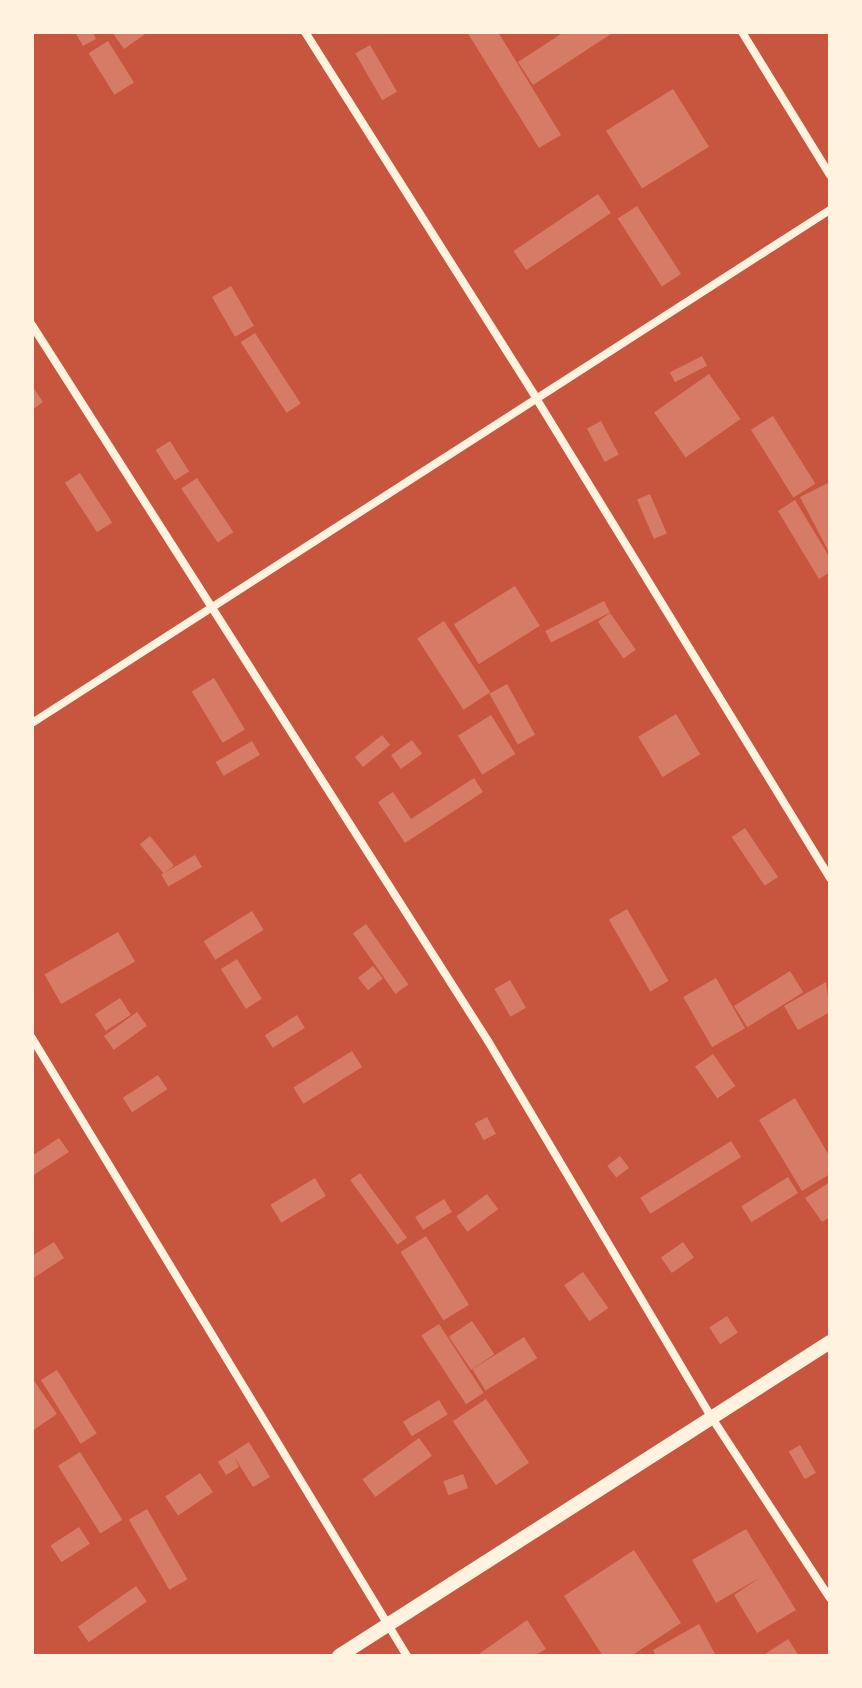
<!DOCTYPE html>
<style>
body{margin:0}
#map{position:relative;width:862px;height:1688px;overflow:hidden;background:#c8553d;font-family:Mulish,sans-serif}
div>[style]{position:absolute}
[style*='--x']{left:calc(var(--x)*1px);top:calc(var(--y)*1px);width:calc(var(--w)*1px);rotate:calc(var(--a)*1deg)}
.building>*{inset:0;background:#d67c66;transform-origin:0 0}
.minor>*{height:8px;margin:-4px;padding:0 4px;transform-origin:4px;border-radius:4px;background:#fff3e0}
.tertiary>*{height:14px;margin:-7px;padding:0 7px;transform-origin:7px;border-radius:7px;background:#fff3e0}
span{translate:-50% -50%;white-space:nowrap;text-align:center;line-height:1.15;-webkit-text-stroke:8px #fff3e0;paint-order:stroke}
.frame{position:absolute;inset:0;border:34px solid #fff3e0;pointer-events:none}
</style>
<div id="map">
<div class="building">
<div style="clip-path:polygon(75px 32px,93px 32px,96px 39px,83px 46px)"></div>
<div style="clip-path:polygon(112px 32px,148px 32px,124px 49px)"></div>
<div style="clip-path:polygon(467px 32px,498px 32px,561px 135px,539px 148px)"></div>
<div style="clip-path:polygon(564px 32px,614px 32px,533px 85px,518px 62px)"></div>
<div style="left:108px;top:41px;width:49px;height:23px;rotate:58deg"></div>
<div style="left:370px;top:45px;width:54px;height:17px;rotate:60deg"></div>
<div style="left:673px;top:89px;width:68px;height:79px;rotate:58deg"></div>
<div style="left:598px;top:194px;width:23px;height:102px;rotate:56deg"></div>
<div style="left:637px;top:206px;width:81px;height:23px;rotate:57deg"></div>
<div style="left:231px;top:286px;width:46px;height:22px;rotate:60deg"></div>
<div style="left:255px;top:333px;width:84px;height:17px;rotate:57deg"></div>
<div style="left:702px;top:356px;width:11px;height:36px;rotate:63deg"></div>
<div style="left:709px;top:374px;width:55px;height:67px;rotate:55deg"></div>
<div style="clip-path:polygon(32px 386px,43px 402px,32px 410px)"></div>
<div style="left:773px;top:416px;width:80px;height:26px;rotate:58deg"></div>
<div style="left:601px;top:421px;width:38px;height:16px;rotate:62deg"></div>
<div style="left:170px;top:441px;width:36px;height:17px;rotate:58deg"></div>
<div style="left:80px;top:473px;width:59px;height:18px;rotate:57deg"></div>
<div style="left:197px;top:478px;width:65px;height:19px;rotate:56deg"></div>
<div style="clip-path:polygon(830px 482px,830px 554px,800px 497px)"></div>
<div style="left:650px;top:494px;width:43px;height:14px;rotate:67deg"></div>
<div style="clip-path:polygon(795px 500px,830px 558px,830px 572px,819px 579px,778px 511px)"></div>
<div style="left:515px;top:586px;width:47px;height:72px;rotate:58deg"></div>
<div style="left:604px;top:601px;width:13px;height:66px;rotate:63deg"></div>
<div style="left:610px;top:613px;width:45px;height:15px;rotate:55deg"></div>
<div style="left:444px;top:621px;width:85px;height:32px;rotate:57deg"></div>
<div style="left:214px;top:678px;width:60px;height:26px;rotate:59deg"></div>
<div style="left:507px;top:684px;width:58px;height:20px;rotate:61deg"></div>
<div style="left:676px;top:714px;width:47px;height:44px;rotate:59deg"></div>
<div style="left:491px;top:715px;width:46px;height:39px;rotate:58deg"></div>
<div style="left:382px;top:735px;width:13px;height:35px;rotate:51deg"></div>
<div style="left:412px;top:740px;width:17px;height:26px;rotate:54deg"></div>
<div style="left:252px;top:741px;width:16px;height:42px;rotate:60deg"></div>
<div style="clip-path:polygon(474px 778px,483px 792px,405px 843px,378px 802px,393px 792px,411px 819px)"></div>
<div style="left:745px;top:828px;width:59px;height:16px;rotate:56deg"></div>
<div style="left:150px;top:836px;width:38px;height:13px;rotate:51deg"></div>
<div style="left:195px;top:855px;width:14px;height:39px;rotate:60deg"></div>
<div style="left:627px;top:909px;width:83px;height:21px;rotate:60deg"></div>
<div style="left:252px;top:911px;width:22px;height:57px;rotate:58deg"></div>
<div style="left:366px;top:924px;width:74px;height:16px;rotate:55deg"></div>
<div style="left:118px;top:932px;width:34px;height:85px;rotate:60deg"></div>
<div style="left:237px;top:959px;width:47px;height:19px;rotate:58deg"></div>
<div style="left:373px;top:966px;width:16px;height:19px;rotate:52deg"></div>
<div style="left:790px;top:971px;width:25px;height:66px;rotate:58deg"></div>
<div style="left:716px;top:978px;width:58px;height:38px;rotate:60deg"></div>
<div style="left:510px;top:980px;width:32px;height:18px;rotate:60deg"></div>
<div style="clip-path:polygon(826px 982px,830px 1012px,798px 1030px,784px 1006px)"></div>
<div style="left:120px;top:998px;width:20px;height:30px;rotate:57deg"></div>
<div style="left:137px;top:1012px;width:17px;height:41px;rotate:54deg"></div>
<div style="left:297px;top:1015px;width:15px;height:38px;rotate:58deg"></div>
<div style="left:352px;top:1051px;width:19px;height:69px;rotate:58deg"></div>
<div style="left:713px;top:1054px;width:39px;height:22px;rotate:55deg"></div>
<div style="left:158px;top:1075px;width:17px;height:42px;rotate:57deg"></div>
<div style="clip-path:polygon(795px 1098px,830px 1157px,830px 1174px,802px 1191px,759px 1120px)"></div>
<div style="left:487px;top:1117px;width:19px;height:14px;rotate:62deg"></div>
<div style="clip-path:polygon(59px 1138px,69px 1152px,32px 1176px,32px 1156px)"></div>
<div style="left:731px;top:1141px;width:19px;height:107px;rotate:58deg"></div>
<div style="left:620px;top:1156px;width:15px;height:16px;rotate:53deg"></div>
<div style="left:360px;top:1173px;width:80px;height:12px;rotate:54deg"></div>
<div style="left:788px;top:1177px;width:19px;height:55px;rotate:58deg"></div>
<div style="left:315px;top:1178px;width:21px;height:52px;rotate:59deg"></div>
<div style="clip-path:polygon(830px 1182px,830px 1217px,822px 1222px,805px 1198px)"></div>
<div style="left:487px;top:1194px;width:19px;height:38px;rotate:54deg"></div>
<div style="left:444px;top:1199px;width:15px;height:34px;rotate:58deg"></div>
<div style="left:426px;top:1236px;width:81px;height:30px;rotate:58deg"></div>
<div style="clip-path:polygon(54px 1242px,64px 1258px,32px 1279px,32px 1256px)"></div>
<div style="left:683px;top:1242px;width:19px;height:27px;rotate:55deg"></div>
<div style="left:583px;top:1272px;width:44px;height:23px;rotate:55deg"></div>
<div style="left:727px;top:1316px;width:20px;height:21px;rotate:57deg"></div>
<div style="left:472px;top:1321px;width:40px;height:28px;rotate:56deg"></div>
<div style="left:439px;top:1324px;width:82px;height:21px;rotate:57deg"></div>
<div style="left:524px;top:1337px;width:25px;height:61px;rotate:58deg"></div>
<div style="left:57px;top:1370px;width:75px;height:19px;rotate:58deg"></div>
<div style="clip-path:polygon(32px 1378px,57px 1414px,32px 1431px)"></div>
<div style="left:486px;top:1399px;width:77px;height:40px;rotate:56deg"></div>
<div style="left:439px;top:1400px;width:17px;height:42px;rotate:59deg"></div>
<div style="left:419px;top:1438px;width:22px;height:70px;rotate:54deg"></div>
<div style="clip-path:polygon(249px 1442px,270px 1477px,253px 1487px,235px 1458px,239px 1467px,226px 1475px,218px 1462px)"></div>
<div style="left:800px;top:1445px;width:32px;height:13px;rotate:60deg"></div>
<div style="left:80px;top:1452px;width:80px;height:26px;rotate:58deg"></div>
<div style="left:200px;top:1473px;width:23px;height:42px;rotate:56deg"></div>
<div style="left:463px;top:1474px;width:15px;height:21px;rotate:70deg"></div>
<div style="left:147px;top:1509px;width:81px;height:21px;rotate:60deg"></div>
<div style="left:79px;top:1527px;width:20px;height:34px;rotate:57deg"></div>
<div style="clip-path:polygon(746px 1529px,796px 1610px,757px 1633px,734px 1595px,761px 1577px,716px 1603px,692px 1560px)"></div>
<div style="clip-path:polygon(634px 1550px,681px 1623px,631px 1656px,603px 1656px,564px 1596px)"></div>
<div style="left:136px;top:1586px;width:19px;height:71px;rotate:55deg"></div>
<div style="clip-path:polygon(527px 1620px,546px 1649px,534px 1656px,476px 1656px)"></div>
<div style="clip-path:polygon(699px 1624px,716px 1656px,656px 1656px,653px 1650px)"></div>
<div style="clip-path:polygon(788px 1639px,799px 1656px,762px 1656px)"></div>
</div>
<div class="minor">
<div style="--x:305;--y:32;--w:433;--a:57.7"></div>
<div style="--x:536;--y:398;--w:563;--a:58.51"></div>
<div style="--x:742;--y:32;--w:168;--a:58.4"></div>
<div style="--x:32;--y:325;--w:849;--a:57.51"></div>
<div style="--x:488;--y:1041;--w:439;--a:59.3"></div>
<div style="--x:712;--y:1418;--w:215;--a:56.8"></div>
<div style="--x:32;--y:723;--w:949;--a:-32.74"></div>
<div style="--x:32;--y:1038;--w:723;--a:58.75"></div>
</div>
<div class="tertiary">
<div style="--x:339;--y:1656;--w:583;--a:-32.6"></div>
</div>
<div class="frame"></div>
</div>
